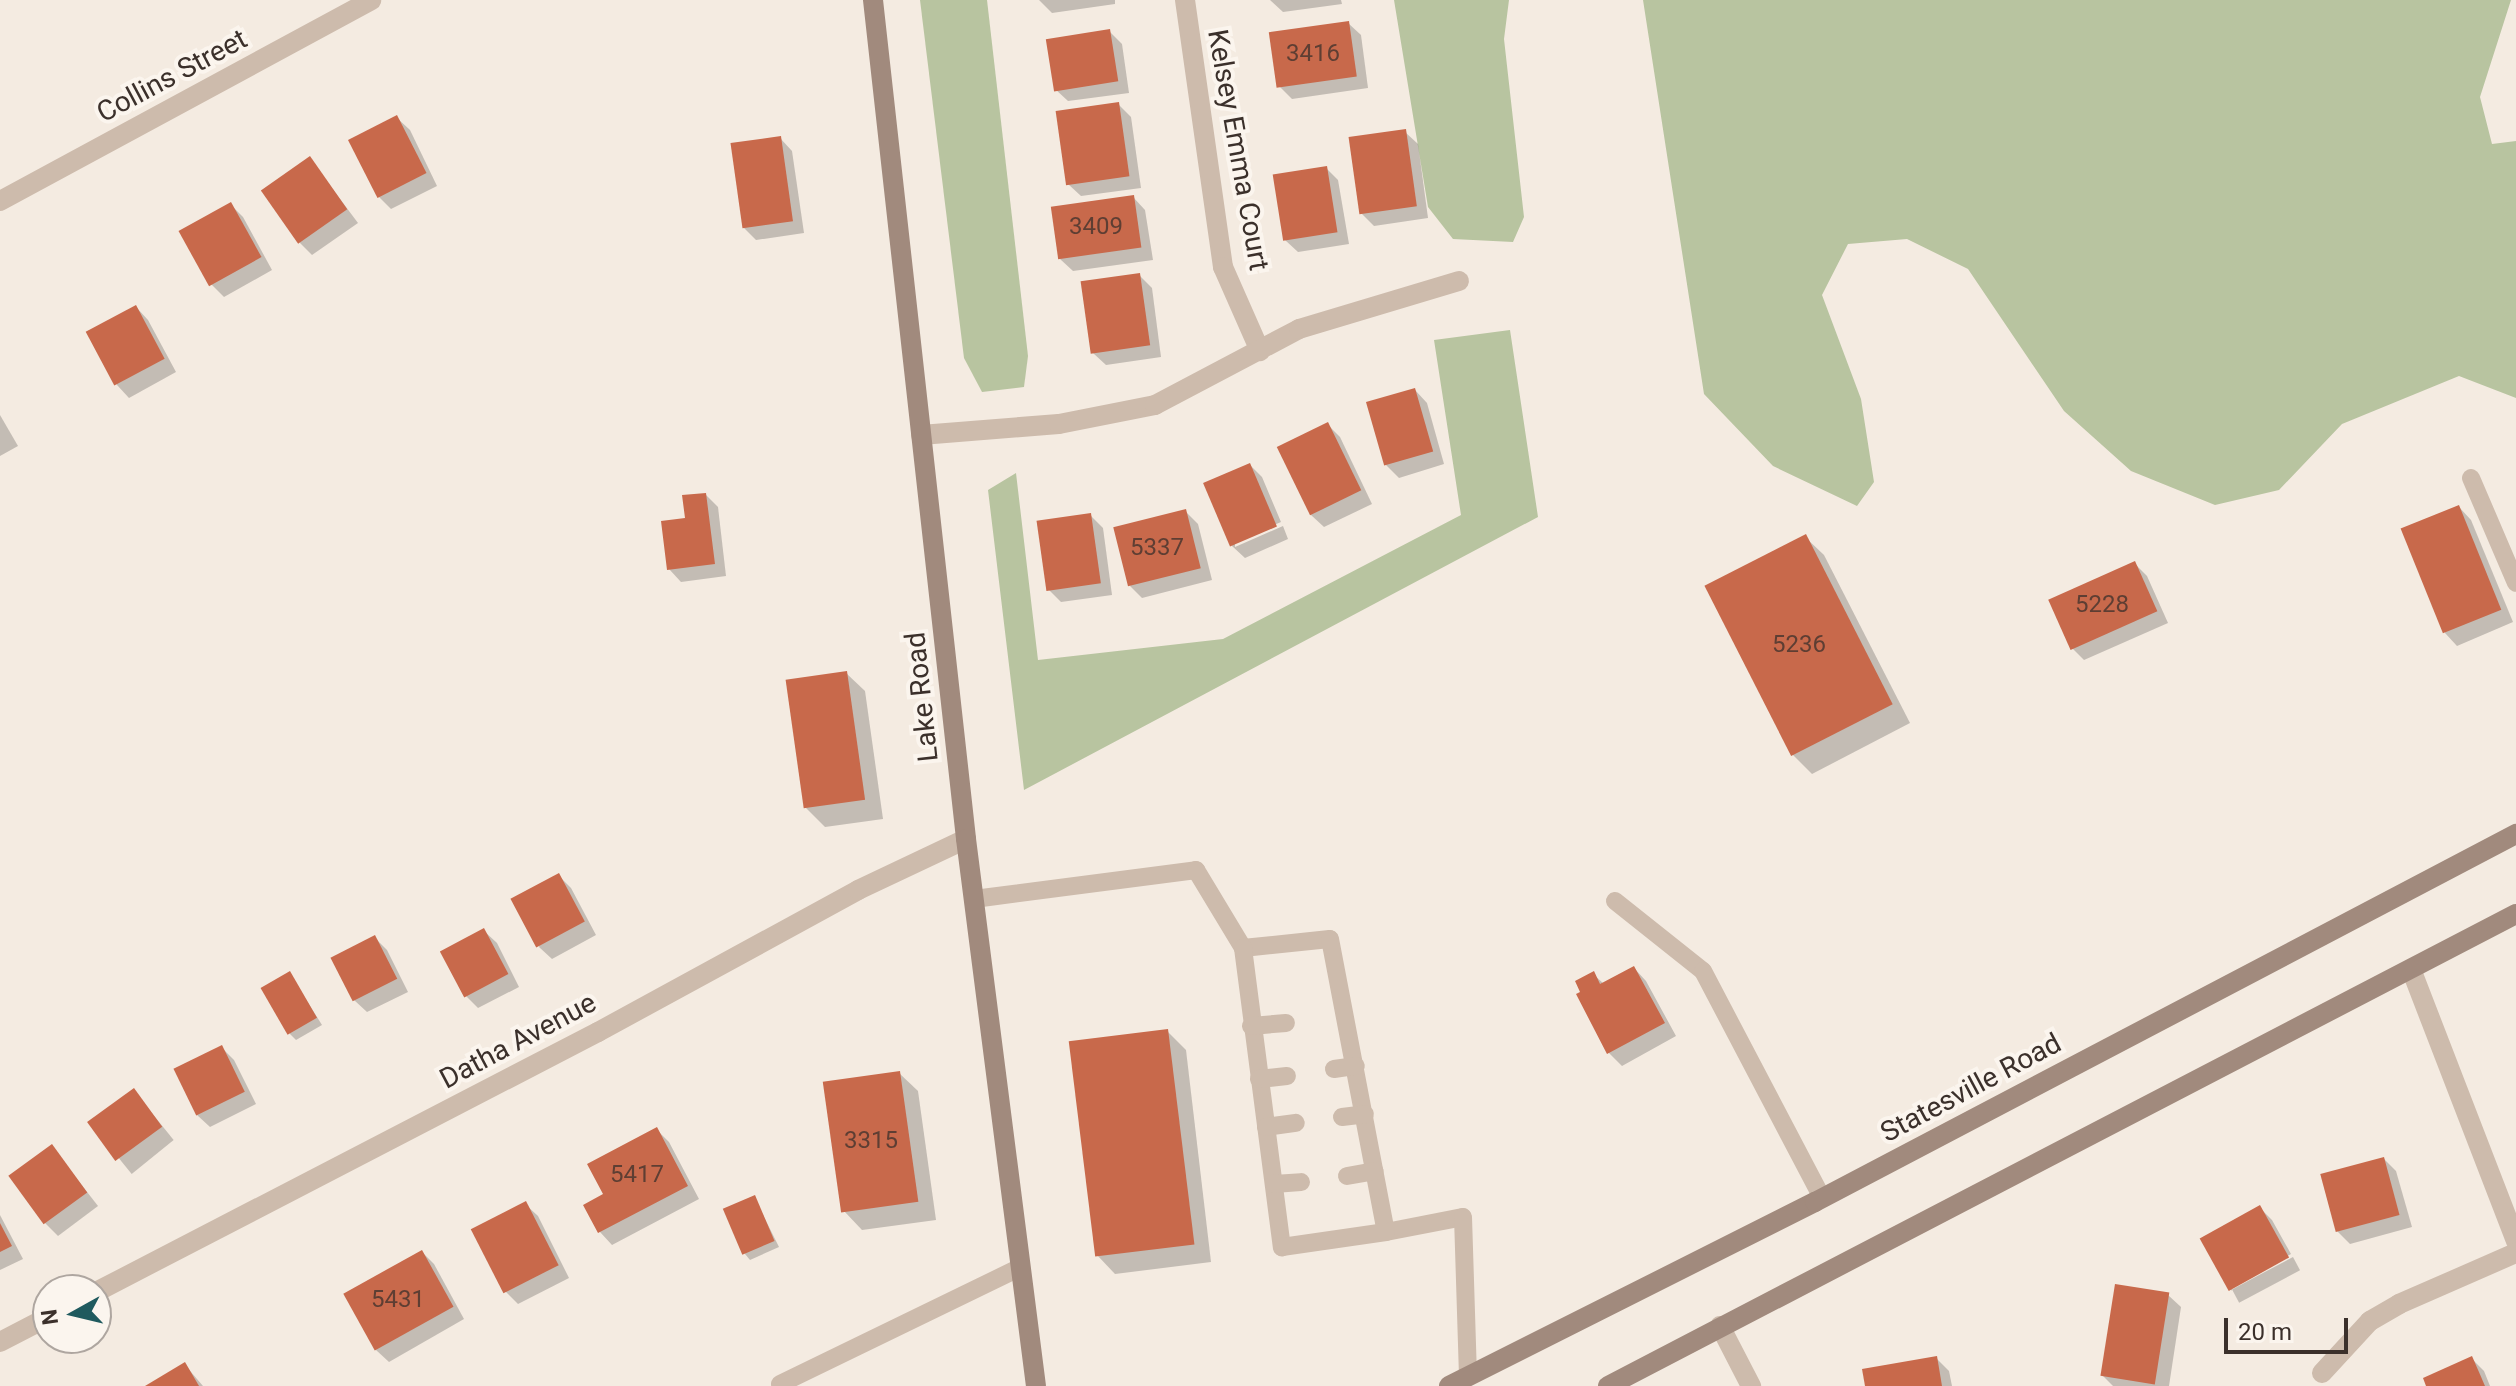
<!DOCTYPE html>
<style>
body{margin:0}
#map{position:relative;width:2516px;height:1386px;overflow:hidden;background:#f4ebe1;font-family:Roboto,sans-serif}
div>[style]{position:absolute}
[style*='--x']{left:calc(var(--x)*1px);top:calc(var(--y)*1px);width:calc(var(--w)*1px);rotate:calc(var(--a)*1deg)}
.green>*{inset:0;background:#b8c4a0}
.shadow>*{inset:0;background:#0003;transform-origin:0 0}
.building>*{inset:0;background:#c8694b;transform-origin:0 0}
.lane>*{height:18px;margin:-9px;padding:0 9px;transform-origin:9px;border-radius:9px;background:#cdbbac}
.street>*{height:20px;margin:-10px;padding:0 10px;transform-origin:10px;border-radius:10px;background:#cdbbac}
.secondary>*{height:20px;margin:-10px;padding:0 10px;transform-origin:10px;border-radius:10px;background:#a18a7d}
span{translate:-50% -50%;white-space:nowrap;text-align:center;line-height:1.15;-webkit-text-stroke:8px #fbf5ee;paint-order:stroke}
.number-label{font-size:24px;color:#5e3e33}
.number-label span{-webkit-text-stroke-width:0}
.street-label{font-size:28px;color:#3b302b}
.north{position:absolute;left:32px;top:1274px;width:80px;height:80px;box-sizing:border-box;background:#fbf5ee;border:2px solid #aea6a0;border-radius:50%;rotate:262deg;font-size:22px;font-weight:700;line-height:32px;text-align:center;color:#3b302b}
.north::after{content:'';display:block;margin:auto;width:28px;height:36px;background:#1f5a5e;clip-path:polygon(50% 0,100% 100%,50% 72%,0 100%)}
.scale{position:absolute;left:2224px;top:1318px;width:124px;height:36px;box-sizing:border-box;border:4px solid #3b302b;border-top:0;padding-left:10px;font-size:24px;line-height:28px;white-space:nowrap;color:#3b302b;-webkit-text-stroke:6px #fbf5ee;paint-order:stroke}
</style>
<div id="map">
<div class="green">
<div style="clip-path:polygon(920px 0,987px 0,1028px 356px,1024px 387px,982px 392px,964px 358px)"></div>
<div style="clip-path:polygon(1394px 0,1509px 0,1504px 39px,1524px 217px,1513px 242px,1453px 239px,1428px 207px)"></div>
<div style="clip-path:polygon(1643px 0,2511px 0,2480px 97px,2492px 144px,2516px 141px,2516px 398px,2459px 376px,2342px 424px,2279px 490px,2215px 505px,2131px 471px,2064px 411px,1968px 269px,1907px 239px,1848px 244px,1822px 295px,1861px 399px,1874px 482px,1857px 506px,1773px 466px,1704px 394px)"></div>
<div style="clip-path:polygon(1510px 330px,1538px 517px,1024px 790px,988px 490px,1016px 473px,1038px 660px,1223px 639px,1461px 515px,1434px 340px)"></div>
</div>
<div class="shadow">
<div style="clip-path:polygon(1039px 0,1115px 0,1115px 4px,1052px 13px)"></div>
<div style="clip-path:polygon(1270px 0,1341px 0,1342px 4px,1283px 12px)"></div>
<div style="clip-path:polygon(1348px 23px,1361px 35px,1368px 88px,1292px 99px,1279px 86px)"></div>
<div style="clip-path:polygon(1110px 32px,1122px 44px,1129px 93px,1068px 101px,1055px 89px)"></div>
<div style="clip-path:polygon(1118px 104px,1131px 117px,1141px 188px,1081px 196px,1068px 184px)"></div>
<div style="clip-path:polygon(397px 118px,410px 130px,437px 186px,391px 209px,378px 196px)"></div>
<div style="clip-path:polygon(1405px 132px,1418px 144px,1428px 218px,1374px 226px,1361px 213px)"></div>
<div style="clip-path:polygon(780px 138px,792px 151px,804px 233px,756px 240px,744px 228px)"></div>
<div style="clip-path:polygon(310px 159px,358px 223px,312px 255px,300px 243px)"></div>
<div style="clip-path:polygon(1326px 168px,1338px 180px,1349px 244px,1298px 252px,1285px 240px)"></div>
<div style="clip-path:polygon(1133px 197px,1145px 210px,1153px 260px,1073px 271px,1060px 259px)"></div>
<div style="clip-path:polygon(231px 205px,243px 217px,272px 270px,224px 297px,211px 284px)"></div>
<div style="clip-path:polygon(1139px 275px,1152px 288px,1161px 357px,1106px 365px,1093px 353px)"></div>
<div style="clip-path:polygon(136px 307px,148px 320px,176px 372px,129px 398px,117px 385px,89px 333px)"></div>
<div style="clip-path:polygon(1415px 390px,1427px 403px,1444px 464px,1399px 478px,1386px 465px)"></div>
<div style="clip-path:polygon(0 415px,18px 446px,0 456px)"></div>
<div style="clip-path:polygon(1328px 425px,1340px 437px,1372px 504px,1324px 527px,1311px 515px)"></div>
<div style="clip-path:polygon(1250px 465px,1262px 477px,1281px 522px,1235px 542px,1235px 547px,1283px 526px,1288px 539px,1245px 558px,1232px 546px)"></div>
<div style="clip-path:polygon(706px 495px,718px 507px,726px 576px,681px 582px,669px 569px)"></div>
<div style="clip-path:polygon(2459px 507px,2471px 520px,2513px 622px,2457px 646px,2445px 633px)"></div>
<div style="clip-path:polygon(1186px 512px,1198px 524px,1212px 580px,1142px 598px,1130px 586px)"></div>
<div style="clip-path:polygon(1090px 515px,1103px 528px,1112px 595px,1061px 602px,1048px 589px)"></div>
<div style="clip-path:polygon(1805px 537px,1824px 555px,1910px 723px,1812px 774px,1793px 755px)"></div>
<div style="clip-path:polygon(2135px 564px,2147px 576px,2168px 623px,2084px 660px,2072px 648px)"></div>
<div style="clip-path:polygon(846px 673px,865px 691px,883px 819px,825px 827px,806px 808px)"></div>
<div style="clip-path:polygon(559px 876px,571px 888px,596px 935px,552px 959px,539px 947px)"></div>
<div style="clip-path:polygon(484px 931px,497px 943px,519px 987px,478px 1008px,466px 996px)"></div>
<div style="clip-path:polygon(375px 938px,387px 950px,408px 992px,367px 1012px,354px 1000px)"></div>
<div style="clip-path:polygon(1634px 968px,1646px 981px,1676px 1036px,1622px 1066px,1609px 1053px,1579px 995px,1593px 974px,1604px 984px)"></div>
<div style="clip-path:polygon(290px 974px,322px 1025px,296px 1040px,290px 1034px)"></div>
<div style="clip-path:polygon(1168px 1032px,1186px 1050px,1211px 1262px,1115px 1274px,1097px 1255px)"></div>
<div style="clip-path:polygon(221px 1047px,234px 1060px,256px 1104px,210px 1127px,197px 1115px)"></div>
<div style="clip-path:polygon(899px 1073px,918px 1091px,936px 1220px,862px 1230px,844px 1211px)"></div>
<div style="left:134px;top:1091px;width:63px;height:54px;rotate:51deg"></div>
<div style="clip-path:polygon(657px 1130px,669px 1142px,699px 1199px,612px 1245px,600px 1232px,585px 1206px,606px 1195px)"></div>
<div style="clip-path:polygon(52px 1147px,98px 1206px,58px 1236px,45px 1223px)"></div>
<div style="clip-path:polygon(2384px 1159px,2396px 1171px,2412px 1227px,2350px 1244px,2337px 1231px)"></div>
<div style="clip-path:polygon(754px 1197px,779px 1247px,750px 1260px,745px 1254px)"></div>
<div style="clip-path:polygon(525px 1204px,538px 1216px,569px 1278px,518px 1304px,505px 1291px)"></div>
<div style="clip-path:polygon(2260px 1208px,2272px 1220px,2291px 1254px,2232px 1287px,2232px 1291px,2203px 1239px)"></div>
<div style="clip-path:polygon(0 1215px,23px 1259px,0 1270px)"></div>
<div style="clip-path:polygon(422px 1252px,434px 1264px,464px 1319px,389px 1362px,376px 1350px)"></div>
<div style="left:2293px;top:1257px;width:15px;height:69px;rotate:62deg"></div>
<div style="clip-path:polygon(2168px 1295px,2181px 1307px,2169px 1386px,2113px 1386px,2103px 1376px)"></div>
<div style="clip-path:polygon(1937px 1359px,1949px 1371px,1952px 1386px,1867px 1386px)"></div>
<div style="clip-path:polygon(2472px 1359px,2484px 1371px,2490px 1386px,2428px 1386px)"></div>
<div style="clip-path:polygon(185px 1365px,203px 1386px,149px 1386px)"></div>
</div>
<div class="building">
<div style="left:1349px;top:21px;width:56px;height:81px;rotate:82deg"></div>
<div style="left:1110px;top:29px;width:53px;height:65px;rotate:81deg"></div>
<div style="left:1119px;top:102px;width:75px;height:64px;rotate:82deg"></div>
<div style="left:397px;top:115px;width:65px;height:55px;rotate:63deg"></div>
<div style="left:1406px;top:129px;width:78px;height:58px;rotate:82deg"></div>
<div style="left:781px;top:136px;width:86px;height:51px;rotate:82deg"></div>
<div style="left:310px;top:156px;width:65px;height:60px;rotate:55deg"></div>
<div style="left:1327px;top:166px;width:67px;height:55px;rotate:81deg"></div>
<div style="left:1134px;top:195px;width:53px;height:84px;rotate:82deg"></div>
<div style="left:231px;top:202px;width:63px;height:60px;rotate:61deg"></div>
<div style="left:1140px;top:273px;width:73px;height:60px;rotate:82deg"></div>
<div style="left:136px;top:305px;width:61px;height:57px;rotate:62deg"></div>
<div style="left:1415px;top:388px;width:66px;height:51px;rotate:74deg"></div>
<div style="left:1328px;top:422px;width:76px;height:57px;rotate:64deg"></div>
<div style="left:1250px;top:463px;width:69px;height:51px;rotate:67deg"></div>
<div style="clip-path:polygon(706px 493px,715px 564px,667px 570px,661px 521px,685px 518px,682px 495px)"></div>
<div style="left:2459px;top:505px;width:113px;height:63px;rotate:68deg"></div>
<div style="left:1186px;top:509px;width:61px;height:75px;rotate:76deg"></div>
<div style="left:1091px;top:513px;width:71px;height:55px;rotate:82deg"></div>
<div style="left:1806px;top:534px;width:191px;height:114px;rotate:63deg"></div>
<div style="left:2135px;top:561px;width:55px;height:95px;rotate:66deg"></div>
<div style="left:847px;top:671px;width:130px;height:62px;rotate:82deg"></div>
<div style="left:559px;top:873px;width:55px;height:55px;rotate:62deg"></div>
<div style="left:484px;top:928px;width:52px;height:50px;rotate:62deg"></div>
<div style="left:375px;top:935px;width:49px;height:50px;rotate:63deg"></div>
<div style="clip-path:polygon(1634px 966px,1665px 1023px,1607px 1054px,1576px 994px,1580px 992px,1575px 981px,1594px 971px,1600px 984px)"></div>
<div style="left:290px;top:971px;width:54px;height:34px;rotate:60deg"></div>
<div style="left:1168px;top:1029px;width:217px;height:100px;rotate:83deg"></div>
<div style="left:222px;top:1045px;width:52px;height:54px;rotate:64deg"></div>
<div style="left:900px;top:1071px;width:132px;height:78px;rotate:82deg"></div>
<div style="left:134px;top:1088px;width:48px;height:58px;rotate:54deg"></div>
<div style="clip-path:polygon(657px 1127px,688px 1186px,598px 1233px,583px 1205px,603px 1194px,587px 1164px)"></div>
<div style="left:52px;top:1144px;width:60px;height:54px;rotate:54deg"></div>
<div style="left:2384px;top:1157px;width:60px;height:66px;rotate:75deg"></div>
<div style="left:755px;top:1195px;width:50px;height:35px;rotate:67deg"></div>
<div style="left:526px;top:1201px;width:72px;height:62px;rotate:63deg"></div>
<div style="left:2260px;top:1205px;width:60px;height:69px;rotate:61deg"></div>
<div style="clip-path:polygon(0 1223px,12px 1246px,0 1252px)"></div>
<div style="left:422px;top:1250px;width:65px;height:90px;rotate:61deg"></div>
<div style="left:2115px;top:1284px;width:55px;height:93px;rotate:9deg"></div>
<div style="clip-path:polygon(1937px 1356px,1942px 1386px,1865px 1386px,1862px 1369px)"></div>
<div style="clip-path:polygon(2472px 1356px,2485px 1386px,2426px 1386px,2423px 1378px)"></div>
<div style="clip-path:polygon(185px 1362px,199px 1386px,145px 1386px)"></div>
</div>
<div class="lane">
<div style="--x:2471;--y:478;--w:114;--a:66.8"></div>
<div style="--x:974;--y:899;--w:224;--a:-7.4"></div>
<div style="--x:1196;--y:870;--w:91;--a:58.9"></div>
<div style="--x:1243;--y:948;--w:87;--a:-5.9"></div>
<div style="--x:1330;--y:939;--w:298;--a:79.2"></div>
<div style="--x:1386;--y:1232;--w:78;--a:-11"></div>
<div style="--x:1463;--y:1217;--w:158;--a:88.2"></div>
<div style="--x:1615;--y:901;--w:112;--a:38.5"></div>
<div style="--x:1703;--y:971;--w:256;--a:62.3"></div>
<div style="--x:1243;--y:948;--w:302;--a:82.6"></div>
<div style="--x:1282;--y:1247;--w:105;--a:-8.2"></div>
<div style="--x:1251;--y:1026;--w:35;--a:-5"></div>
<div style="--x:1334;--y:1069;--w:22;--a:-8"></div>
<div style="--x:1259;--y:1079;--w:28;--a:-6"></div>
<div style="--x:1342;--y:1117;--w:23;--a:-7"></div>
<div style="--x:1266;--y:1127;--w:30;--a:-8"></div>
<div style="--x:1347;--y:1176;--w:28;--a:-10"></div>
<div style="--x:1274;--y:1184;--w:27;--a:-4"></div>
<div style="--x:780;--y:1384;--w:268;--a:-25.9"></div>
</div>
<div class="street">
<div style="--x:1185;--y:0;--w:270;--a:81.9"></div>
<div style="--x:1223;--y:267;--w:92;--a:66.2"></div>
<div style="--x:0;--y:201;--w:422;--a:-28.4"></div>
<div style="--x:921;--y:435;--w:138;--a:-4.6"></div>
<div style="--x:1059;--y:424;--w:98;--a:-11.2"></div>
<div style="--x:1155;--y:405;--w:163;--a:-27.8"></div>
<div style="--x:1299;--y:329;--w:167;--a:-16.7"></div>
<div style="--x:2411;--y:969;--w:292;--a:68.9"></div>
<div style="--x:96;--y:1292;--w:565;--a:-27.38"></div>
<div style="--x:598;--y:1032;--w:296;--a:-28.6"></div>
<div style="--x:858;--y:890;--w:119;--a:-25.3"></div>
<div style="--x:1720;--y:1326;--w:68;--a:62.7"></div>
<div style="--x:0;--y:1342;--w:54;--a:-27.5"></div>
<div style="--x:2322;--y:1373;--w:71;--a:-47.3"></div>
<div style="--x:2370;--y:1321;--w:34;--a:-30"></div>
<div style="--x:2399;--y:1304;--w:128;--a:-23.6"></div>
</div>
<div class="secondary">
<div style="--x:873;--y:0;--w:844;--a:83.67"></div>
<div style="--x:966;--y:839;--w:551;--a:82.71"></div>
<div style="--x:1449;--y:1386;--w:410;--a:-26.7"></div>
<div style="--x:1815;--y:1202;--w:792;--a:-27.7"></div>
<div style="--x:1608;--y:1386;--w:1023;--a:-27.47"></div>
</div>
<div class="number-label">
<span style="left:1313px;top:54px">3416</span>
<span style="left:1096px;top:227px">3409</span>
<span style="left:1157px;top:548px">5337</span>
<span style="left:2102px;top:605px">5228</span>
<span style="left:1799px;top:645px">5236</span>
<span style="left:871px;top:1141px">3315</span>
<span style="left:637px;top:1175px">5417</span>
<span style="left:398px;top:1300px">5431</span>
</div>
<div class="street-label">
<span style="left:172px;top:76px;rotate:-28deg">Collins Street</span>
<span style="left:1238px;top:150px;rotate:80deg">Kelsey Emma Court</span>
<span style="left:922px;top:697px;rotate:-96deg">Lake Road</span>
<span style="left:518px;top:1041px;rotate:-28deg">Datha Avenue</span>
<span style="left:1971px;top:1088px;rotate:-28deg">Statesville Road</span>
</div>
<div class="north">N</div>
<div class="scale">20 m</div>
</div>
